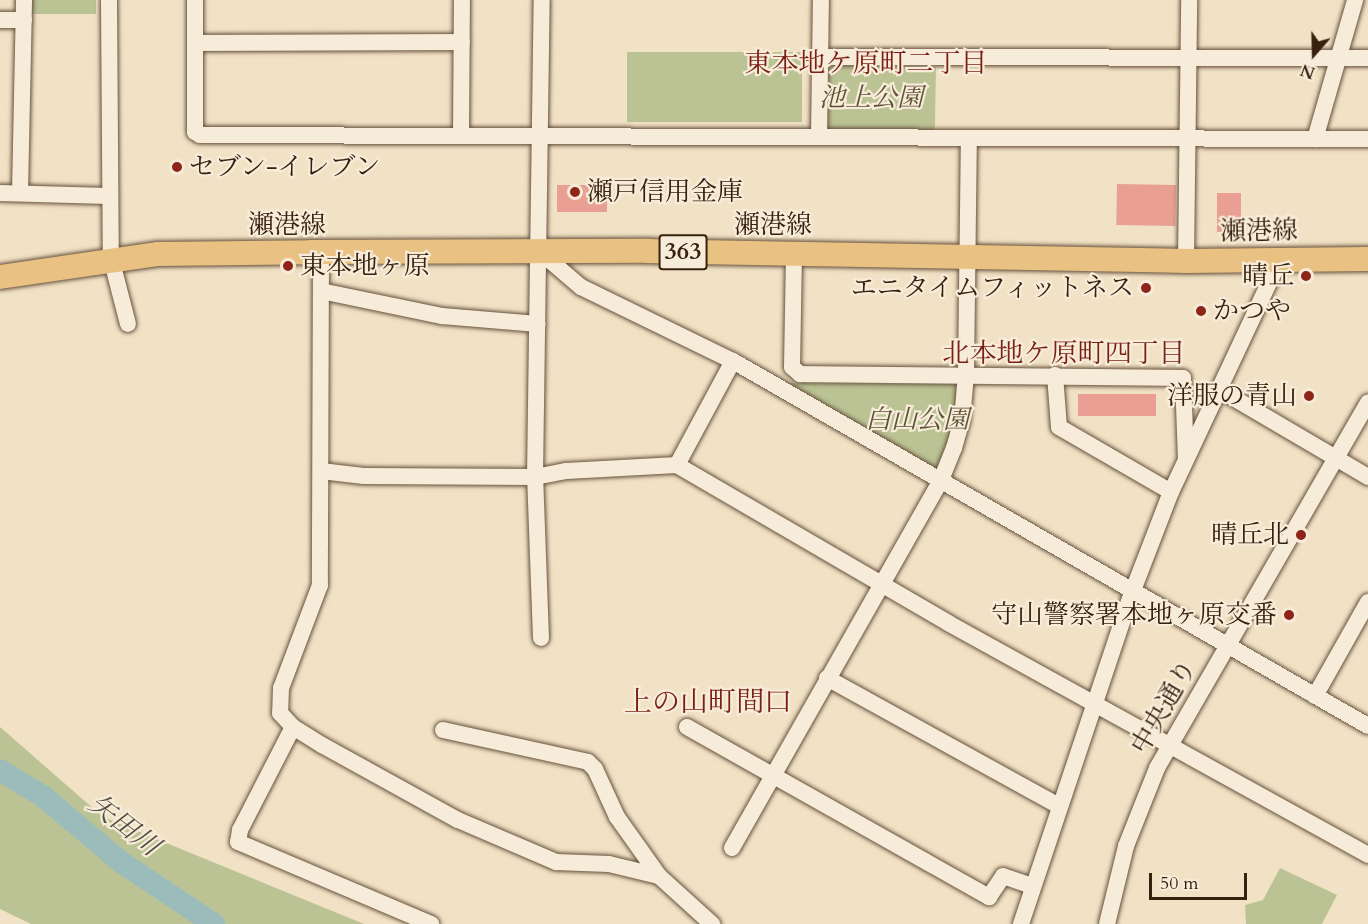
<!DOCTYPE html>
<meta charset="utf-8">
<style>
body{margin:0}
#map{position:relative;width:1368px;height:924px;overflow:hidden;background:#f2e2c5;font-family:Cardo,"Noto Serif JP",serif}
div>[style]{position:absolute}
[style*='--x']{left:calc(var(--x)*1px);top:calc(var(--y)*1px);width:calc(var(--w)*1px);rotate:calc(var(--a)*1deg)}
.green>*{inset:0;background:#bbc394;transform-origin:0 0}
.river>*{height:22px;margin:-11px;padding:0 11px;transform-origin:11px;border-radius:11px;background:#9cbcbb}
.building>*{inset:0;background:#e9a093;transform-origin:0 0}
.roads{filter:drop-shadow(0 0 2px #66513c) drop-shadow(0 0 2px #66513c)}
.minor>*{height:16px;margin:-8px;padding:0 8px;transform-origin:8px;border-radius:8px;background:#f7ecd9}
.highway>*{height:24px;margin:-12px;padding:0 12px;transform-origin:12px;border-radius:12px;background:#e9c182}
.dots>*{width:16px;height:16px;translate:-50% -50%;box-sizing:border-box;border:3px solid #f7ecd9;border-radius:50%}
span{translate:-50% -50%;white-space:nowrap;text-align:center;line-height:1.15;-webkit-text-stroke:4.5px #f7ecd9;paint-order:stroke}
.shield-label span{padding:2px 4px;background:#f7ecd9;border:2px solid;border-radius:4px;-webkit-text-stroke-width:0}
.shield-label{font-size:24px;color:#37210e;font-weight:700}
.park-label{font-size:26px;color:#5f5236;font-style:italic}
.poi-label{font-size:26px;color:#37210e}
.left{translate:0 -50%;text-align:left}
.right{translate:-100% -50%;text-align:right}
.street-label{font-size:26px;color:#37210e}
.neighbourhood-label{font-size:27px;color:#7a1f14}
.water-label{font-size:27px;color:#555042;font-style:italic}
.quarter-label{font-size:28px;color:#7a1f14}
.north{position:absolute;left:1284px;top:24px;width:60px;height:60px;-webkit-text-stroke:4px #f7ecd9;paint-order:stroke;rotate:200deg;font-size:16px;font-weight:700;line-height:24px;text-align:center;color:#37210e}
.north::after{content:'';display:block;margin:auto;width:21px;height:27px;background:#37210e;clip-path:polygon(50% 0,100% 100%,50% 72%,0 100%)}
.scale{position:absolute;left:1149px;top:873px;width:98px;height:27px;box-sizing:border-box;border:3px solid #37210e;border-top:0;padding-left:8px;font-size:18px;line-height:21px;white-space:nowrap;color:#37210e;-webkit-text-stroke:4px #f7ecd9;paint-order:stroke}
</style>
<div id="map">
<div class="green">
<div style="left:29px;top:0;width:67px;height:14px"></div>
<div style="left:627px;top:52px;width:175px;height:70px"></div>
<div style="left:829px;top:65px;width:107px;height:64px;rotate:1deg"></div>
<div style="clip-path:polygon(785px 383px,956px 384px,956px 419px,940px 474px)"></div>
<div style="clip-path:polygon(0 727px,103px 817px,364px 924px,31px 924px,0 909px)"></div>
<div style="clip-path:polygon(1280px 868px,1337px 895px,1322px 924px,1246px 924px,1245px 905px,1263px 900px)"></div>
</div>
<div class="river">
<div style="--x:0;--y:770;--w:52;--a:31.5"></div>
<div style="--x:44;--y:797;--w:101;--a:40.2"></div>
<div style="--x:121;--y:862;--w:112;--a:33.7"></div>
</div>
<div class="building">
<div style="left:1117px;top:184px;width:59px;height:41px;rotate:1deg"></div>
<div style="left:557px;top:185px;width:50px;height:27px"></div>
<div style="left:1217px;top:193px;width:24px;height:39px"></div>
<div style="left:1078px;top:394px;width:78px;height:22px"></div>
</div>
<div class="roads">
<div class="minor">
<div style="--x:109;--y:0;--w:258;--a:89.6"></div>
<div style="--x:111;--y:258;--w:68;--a:75.6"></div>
<div style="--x:195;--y:0;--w:132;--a:90"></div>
<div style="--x:195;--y:132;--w:6;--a:31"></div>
<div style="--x:200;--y:135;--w:1168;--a:0.2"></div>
<div style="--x:0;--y:20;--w:24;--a:0"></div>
<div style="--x:196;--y:43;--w:266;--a:-0.2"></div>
<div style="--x:821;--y:57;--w:547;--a:0.1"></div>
<div style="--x:461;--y:134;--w:134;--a:-89.6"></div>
<div style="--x:819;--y:137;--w:137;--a:-89.2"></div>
<div style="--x:1315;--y:139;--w:145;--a:-73.9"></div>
<div style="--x:0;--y:193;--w:108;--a:1.6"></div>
<div style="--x:20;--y:193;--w:193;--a:-88.8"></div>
<div style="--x:540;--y:252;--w:54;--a:40.5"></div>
<div style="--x:581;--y:287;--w:169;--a:26"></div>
<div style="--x:733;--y:361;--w:732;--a:29.89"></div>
<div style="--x:794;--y:253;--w:114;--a:91"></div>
<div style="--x:792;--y:367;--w:11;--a:41"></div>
<div style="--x:800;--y:374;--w:383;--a:0.6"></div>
<div style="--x:1183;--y:378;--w:81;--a:87.9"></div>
<div style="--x:321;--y:254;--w:331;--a:90.2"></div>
<div style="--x:320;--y:585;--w:110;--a:110.7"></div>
<div style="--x:281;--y:688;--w:25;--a:92"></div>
<div style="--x:280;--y:713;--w:19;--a:47"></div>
<div style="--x:293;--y:727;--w:34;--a:32"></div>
<div style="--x:322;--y:745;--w:155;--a:28.9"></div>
<div style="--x:458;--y:820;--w:107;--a:23.2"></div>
<div style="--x:556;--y:862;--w:53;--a:2.2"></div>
<div style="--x:609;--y:864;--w:51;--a:13.5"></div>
<div style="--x:659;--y:876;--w:72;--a:42.2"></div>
<div style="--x:1186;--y:261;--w:261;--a:-89.3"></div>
<div style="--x:321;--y:291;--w:124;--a:11.7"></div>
<div style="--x:442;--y:316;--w:96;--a:4.8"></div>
<div style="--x:1055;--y:375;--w:52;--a:85.6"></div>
<div style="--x:1059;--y:427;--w:129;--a:30.1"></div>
<div style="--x:1220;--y:390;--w:172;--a:30.4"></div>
<div style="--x:677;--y:465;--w:118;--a:-61.7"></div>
<div style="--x:321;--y:471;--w:43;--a:6.6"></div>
<div style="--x:364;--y:476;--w:171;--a:0.3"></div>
<div style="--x:535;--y:477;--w:32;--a:-11"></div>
<div style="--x:566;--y:471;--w:111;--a:-3.1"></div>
<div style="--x:677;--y:465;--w:314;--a:30.2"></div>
<div style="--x:948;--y:623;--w:480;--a:28.9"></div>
<div style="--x:541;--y:638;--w:161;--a:-92.1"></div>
<div style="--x:535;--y:477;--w:477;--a:-89.2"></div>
<div style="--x:827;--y:678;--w:265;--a:28.9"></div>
<div style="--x:1315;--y:696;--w:108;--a:-60.6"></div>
<div style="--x:293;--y:727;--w:116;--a:117.2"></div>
<div style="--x:240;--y:830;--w:12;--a:99"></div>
<div style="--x:238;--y:842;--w:210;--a:23"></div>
<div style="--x:687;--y:727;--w:347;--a:29.4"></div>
<div style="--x:989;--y:897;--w:25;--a:-56"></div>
<div style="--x:1003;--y:876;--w:31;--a:19"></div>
<div style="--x:443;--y:730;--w:148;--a:12.4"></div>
<div style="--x:588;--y:762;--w:10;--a:45"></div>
<div style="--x:595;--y:769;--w:53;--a:65.4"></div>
<div style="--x:617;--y:817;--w:72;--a:54.6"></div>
<div style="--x:732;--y:848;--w:423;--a:-60.4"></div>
<div style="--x:941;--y:480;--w:35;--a:-68"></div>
<div style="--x:954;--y:448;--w:29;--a:-74"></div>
<div style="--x:962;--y:420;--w:46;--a:-85"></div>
<div style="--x:966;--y:374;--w:236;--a:-89.3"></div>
<div style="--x:1021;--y:924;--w:349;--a:-71.5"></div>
<div style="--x:1132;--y:593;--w:108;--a:-68.9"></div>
<div style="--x:1171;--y:492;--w:257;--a:-64.9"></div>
<div style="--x:1107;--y:924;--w:80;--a:-76.3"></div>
<div style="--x:1126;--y:846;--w:84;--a:-68.3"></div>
<div style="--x:1157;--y:768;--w:422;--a:-60"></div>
</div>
<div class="highway">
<div style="--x:0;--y:277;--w:160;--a:-8.3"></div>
<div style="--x:158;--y:254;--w:153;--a:-0.7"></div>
<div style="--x:311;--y:252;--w:337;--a:-0.2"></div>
<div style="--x:648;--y:251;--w:538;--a:1.06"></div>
<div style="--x:1186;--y:261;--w:182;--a:-0.6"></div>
</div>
</div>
<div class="dots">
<div style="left:177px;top:167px;background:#8f2418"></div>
<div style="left:575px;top:192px;background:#8f2418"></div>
<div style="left:288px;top:266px;background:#8f2418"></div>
<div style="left:1306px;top:276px;background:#8f2418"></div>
<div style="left:1146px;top:288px;background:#8f2418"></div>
<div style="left:1201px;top:311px;background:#8f2418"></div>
<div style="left:1309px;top:396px;background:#8f2418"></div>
<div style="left:1301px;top:535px;background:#8f2418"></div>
<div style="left:1289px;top:615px;background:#8f2418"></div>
</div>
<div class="shield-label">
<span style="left:683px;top:252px">363</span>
</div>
<div class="park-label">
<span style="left:871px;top:98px">池上公園</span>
<span style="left:917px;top:420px">白山公園</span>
</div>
<div class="poi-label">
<span class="left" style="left:189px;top:167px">セブン-イレブン</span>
<span class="left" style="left:587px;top:192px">瀬戸信用金庫</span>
<span class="left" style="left:300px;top:266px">東本地ヶ原</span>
<span class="right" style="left:1294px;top:276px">晴丘</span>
<span class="right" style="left:1134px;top:288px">エニタイムフィットネス</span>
<span class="left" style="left:1213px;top:311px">かつや</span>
<span class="right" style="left:1297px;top:396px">洋服の青山</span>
<span class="right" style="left:1289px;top:535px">晴丘北</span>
<span class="right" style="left:1277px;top:615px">守山警察署本地ヶ原交番</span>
</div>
<div class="street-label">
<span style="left:287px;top:225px">瀬港線</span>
<span style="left:773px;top:225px">瀬港線</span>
<span style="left:1259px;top:231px;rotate:-1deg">瀬港線</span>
<span style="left:1164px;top:707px;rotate:-60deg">中央通り</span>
</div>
<div class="neighbourhood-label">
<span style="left:866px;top:64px">東本地ケ原町二丁目</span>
<span style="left:1064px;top:354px">北本地ケ原町四丁目</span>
</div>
<div class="water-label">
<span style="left:124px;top:825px;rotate:38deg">矢田川</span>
</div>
<div class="quarter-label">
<span style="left:708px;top:702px">上の山町間口</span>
</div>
<div class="north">N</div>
<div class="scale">50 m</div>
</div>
